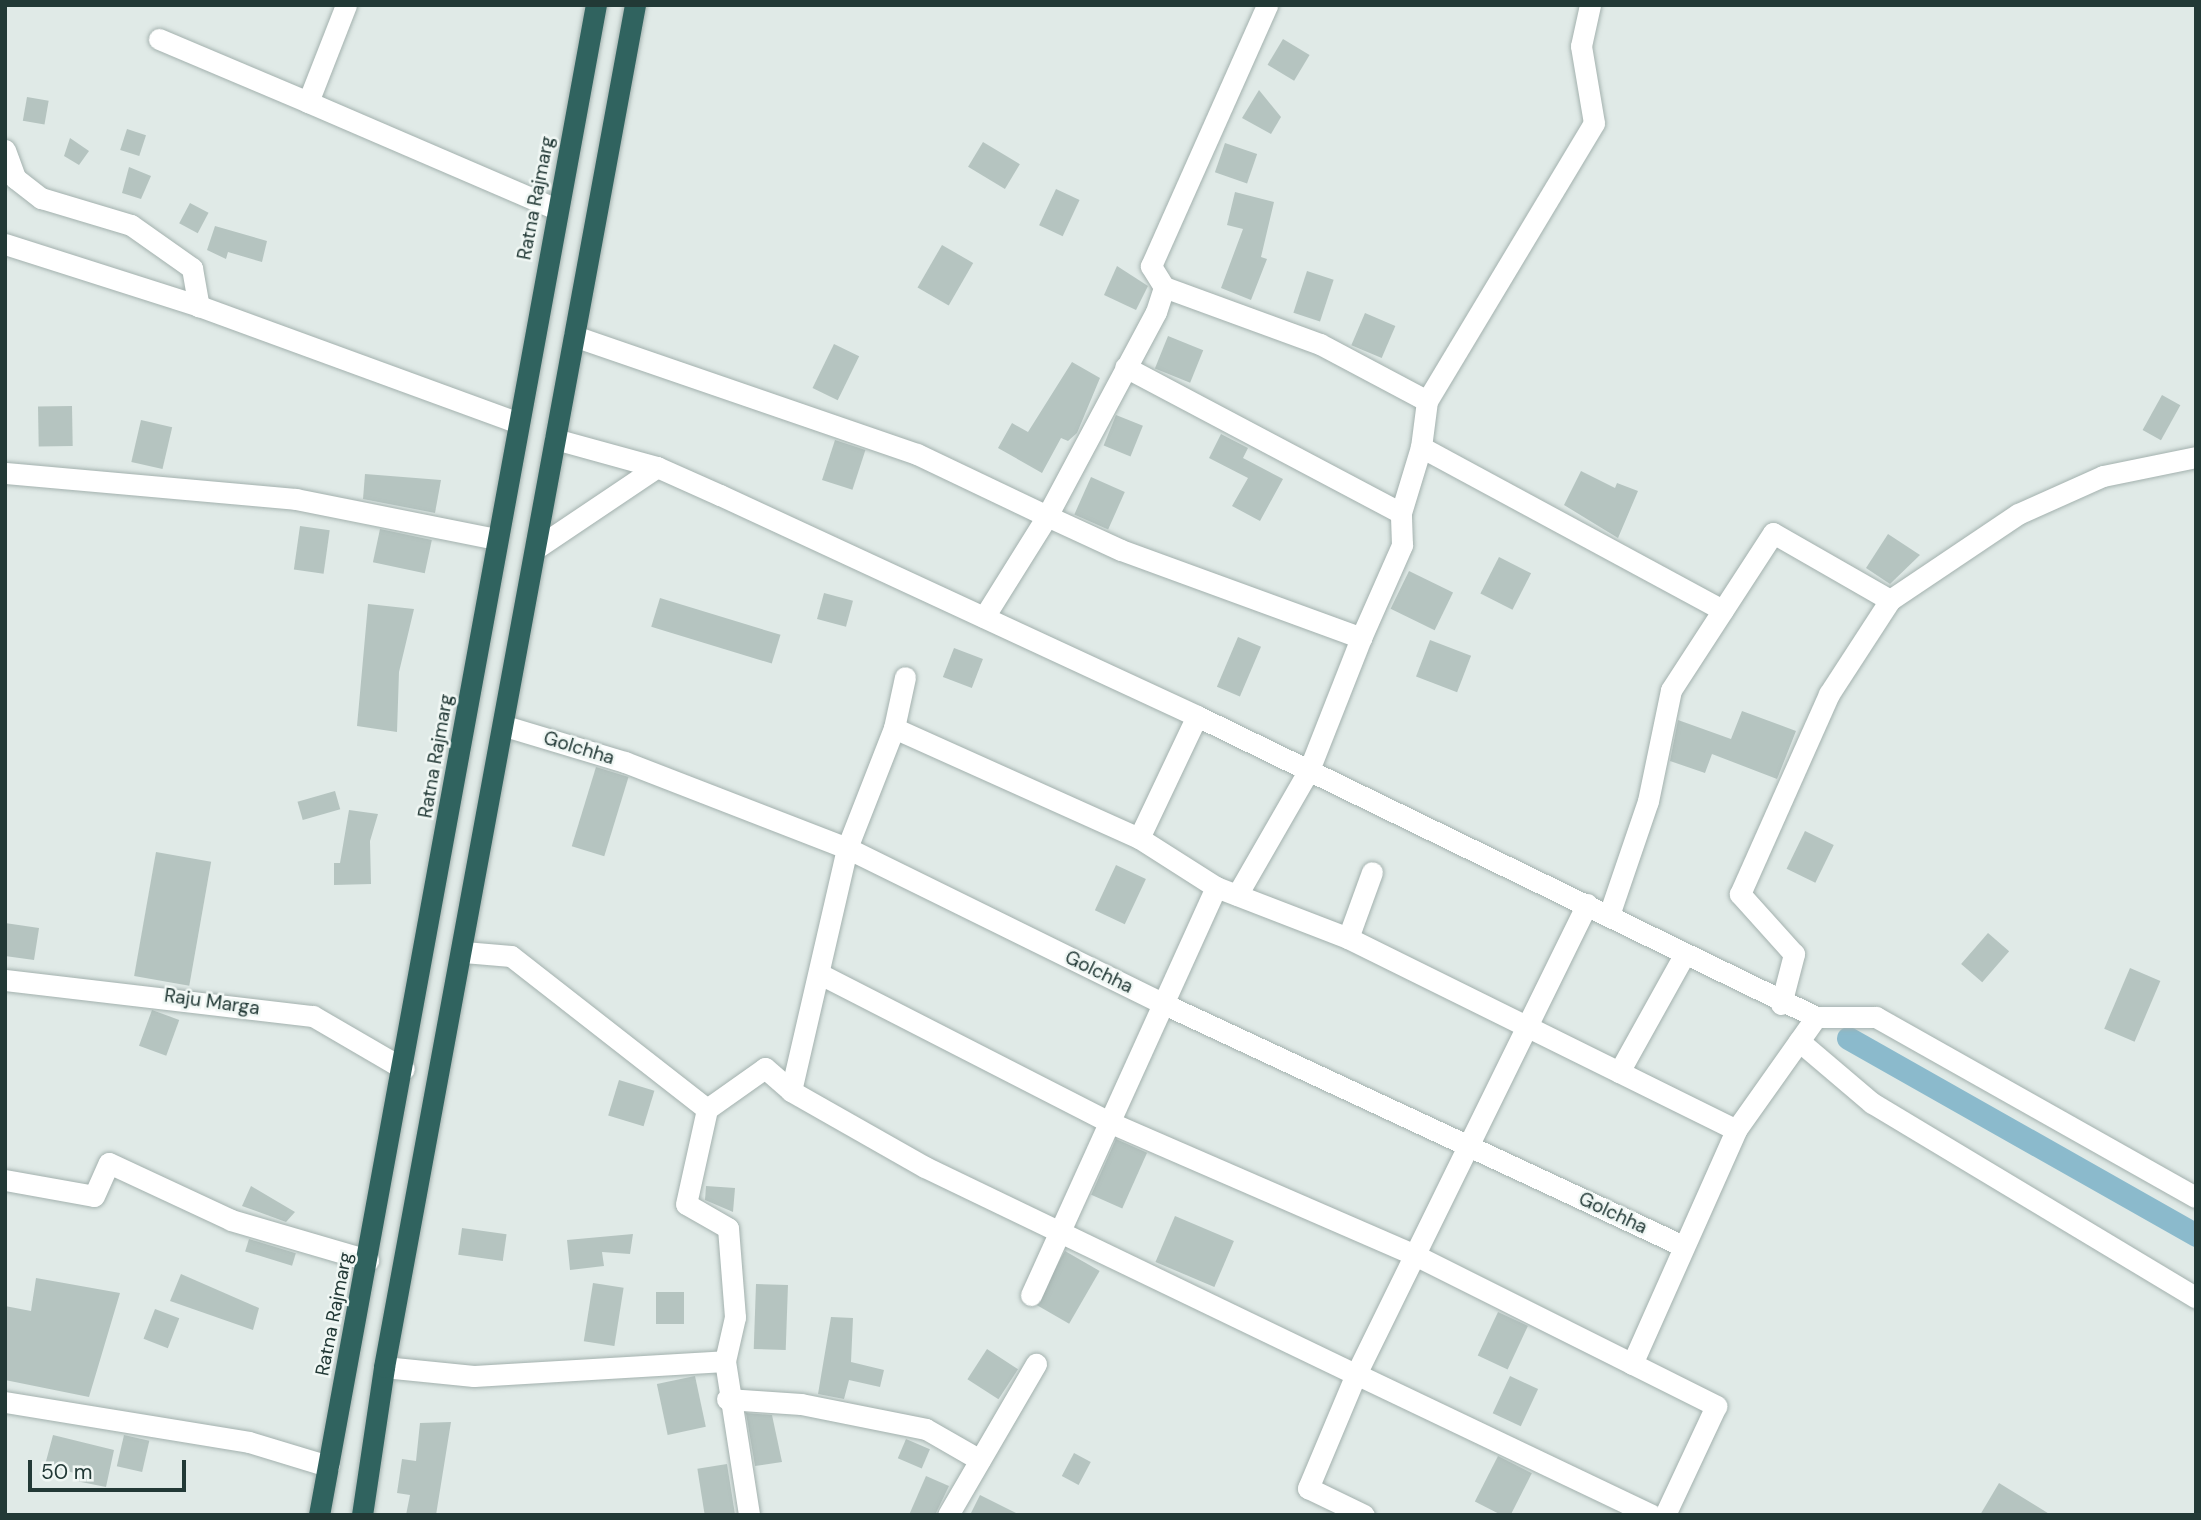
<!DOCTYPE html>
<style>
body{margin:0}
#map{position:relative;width:2201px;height:1520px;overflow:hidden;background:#e0eae7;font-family:"DM Sans",sans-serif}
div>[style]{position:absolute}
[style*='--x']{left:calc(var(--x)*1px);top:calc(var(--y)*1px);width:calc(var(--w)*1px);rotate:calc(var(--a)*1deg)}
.canal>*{height:23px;margin:-11.5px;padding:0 11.5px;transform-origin:11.5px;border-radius:11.5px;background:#8bbacc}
.building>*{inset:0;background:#b5c4c0;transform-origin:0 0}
.roads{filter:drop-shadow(0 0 2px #a3b1ae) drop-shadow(0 0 2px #a3b1ae)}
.minor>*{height:21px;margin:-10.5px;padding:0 10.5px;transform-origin:10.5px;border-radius:10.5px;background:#fff}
.highway>*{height:21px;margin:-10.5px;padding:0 10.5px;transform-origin:10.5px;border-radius:10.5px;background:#30635f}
span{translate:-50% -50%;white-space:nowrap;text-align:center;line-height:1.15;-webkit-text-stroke:5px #f0f7f4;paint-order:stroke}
.street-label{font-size:19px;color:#223936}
.frame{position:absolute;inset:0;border:7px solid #223936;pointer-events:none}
.scale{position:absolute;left:28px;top:1460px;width:158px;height:32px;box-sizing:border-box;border:4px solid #223936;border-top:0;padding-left:9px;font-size:21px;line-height:24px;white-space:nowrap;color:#223936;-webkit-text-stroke:5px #f0f7f4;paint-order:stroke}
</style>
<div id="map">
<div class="canal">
<div style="--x:1848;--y:1038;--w:400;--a:29.5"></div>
</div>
<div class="building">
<div style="left:1283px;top:39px;width:31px;height:30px;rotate:31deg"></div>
<div style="clip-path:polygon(1259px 90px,1281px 117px,1271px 134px,1242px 118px)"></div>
<div style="left:27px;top:97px;width:22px;height:24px;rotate:10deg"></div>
<div style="left:127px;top:129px;width:20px;height:22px;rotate:18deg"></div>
<div style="clip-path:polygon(70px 138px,89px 151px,79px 165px,64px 156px)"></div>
<div style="left:983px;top:142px;width:43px;height:29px;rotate:31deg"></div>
<div style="left:1225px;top:143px;width:34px;height:31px;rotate:19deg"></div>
<div style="clip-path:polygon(129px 167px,151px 176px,141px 199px,122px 193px)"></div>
<div style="left:1056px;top:189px;width:26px;height:40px;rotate:25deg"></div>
<div style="clip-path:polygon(1235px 192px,1274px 202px,1261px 257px,1267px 259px,1251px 300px,1221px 288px,1243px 229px,1227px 225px)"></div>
<div style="left:190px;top:203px;width:21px;height:23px;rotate:28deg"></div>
<div style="clip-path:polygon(215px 226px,267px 241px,262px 262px,228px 252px,226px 259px,207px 250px)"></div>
<div style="left:942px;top:245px;width:36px;height:49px;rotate:30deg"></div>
<div style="clip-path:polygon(1117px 266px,1148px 286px,1136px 310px,1104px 295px)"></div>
<div style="left:1307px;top:271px;width:28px;height:44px;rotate:18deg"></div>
<div style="left:1365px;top:313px;width:33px;height:35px;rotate:23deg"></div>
<div style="left:1168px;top:336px;width:38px;height:35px;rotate:22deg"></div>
<div style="left:834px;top:344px;width:28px;height:49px;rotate:26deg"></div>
<div style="clip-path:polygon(1072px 362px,1100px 378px,1077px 433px,1068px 441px,1061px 438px,1042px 473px,998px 448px,1012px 423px,1028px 432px)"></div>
<div style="left:2162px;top:395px;width:21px;height:40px;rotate:29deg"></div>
<div style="left:72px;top:406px;width:40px;height:34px;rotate:89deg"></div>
<div style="left:1116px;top:415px;width:29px;height:33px;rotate:22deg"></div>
<div style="left:141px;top:420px;width:32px;height:43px;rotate:13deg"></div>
<div style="clip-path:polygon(1221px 434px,1248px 448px,1243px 458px,1283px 479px,1260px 521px,1232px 506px,1248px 478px,1209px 458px)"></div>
<div style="left:835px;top:440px;width:32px;height:42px;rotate:18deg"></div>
<div style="clip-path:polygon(1581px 471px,1615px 488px,1617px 483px,1638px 491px,1618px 538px,1564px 505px)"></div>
<div style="clip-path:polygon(365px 474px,441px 480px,435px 513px,363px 499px)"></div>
<div style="left:1091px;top:477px;width:37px;height:41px;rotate:24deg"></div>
<div style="left:300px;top:526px;width:30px;height:44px;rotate:8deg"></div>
<div style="left:380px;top:529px;width:53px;height:34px;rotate:12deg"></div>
<div style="clip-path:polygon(1888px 534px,1920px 555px,1890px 584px,1866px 568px)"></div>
<div style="left:1499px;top:557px;width:36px;height:41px;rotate:27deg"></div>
<div style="left:1409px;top:571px;width:49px;height:42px;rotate:26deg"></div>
<div style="left:824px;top:593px;width:30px;height:27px;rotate:15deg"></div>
<div style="left:660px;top:598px;width:126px;height:30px;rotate:17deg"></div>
<div style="clip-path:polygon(368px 604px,414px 609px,399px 672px,397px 732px,357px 726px)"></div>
<div style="left:1238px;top:637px;width:25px;height:54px;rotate:23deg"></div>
<div style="left:1430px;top:640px;width:44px;height:39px;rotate:21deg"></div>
<div style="left:954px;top:648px;width:31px;height:31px;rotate:21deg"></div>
<div style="clip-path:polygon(1742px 711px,1796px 731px,1777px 779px,1712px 754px,1705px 773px,1670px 761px,1678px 720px,1731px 739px)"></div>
<div style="left:596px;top:767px;width:34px;height:83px;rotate:17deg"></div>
<div style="left:335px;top:791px;width:19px;height:39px;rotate:74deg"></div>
<div style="clip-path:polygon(349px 810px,378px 814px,370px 841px,371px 884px,334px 885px,334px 863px,340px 863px)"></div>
<div style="left:1805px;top:831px;width:32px;height:42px;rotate:26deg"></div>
<div style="left:156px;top:852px;width:56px;height:126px;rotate:10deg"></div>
<div style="left:1116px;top:865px;width:33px;height:50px;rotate:25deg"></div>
<div style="clip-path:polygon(5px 923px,39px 928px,34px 960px,5px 956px)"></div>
<div style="left:1988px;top:933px;width:28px;height:41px;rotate:41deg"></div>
<div style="left:2130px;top:968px;width:33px;height:66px;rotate:23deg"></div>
<div style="left:152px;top:1010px;width:29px;height:38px;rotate:20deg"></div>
<div style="left:619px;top:1080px;width:37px;height:37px;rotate:17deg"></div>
<div style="left:1116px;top:1139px;width:34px;height:61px;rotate:24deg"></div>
<div style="clip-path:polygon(251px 1186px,295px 1212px,286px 1222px,242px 1206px)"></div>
<div style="clip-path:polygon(706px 1186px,735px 1188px,733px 1212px,705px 1200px)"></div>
<div style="left:1175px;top:1216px;width:64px;height:50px;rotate:23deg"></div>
<div style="left:462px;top:1228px;width:45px;height:27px;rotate:8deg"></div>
<div style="clip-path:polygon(633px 1234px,630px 1254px,602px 1252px,604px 1266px,570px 1270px,567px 1240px)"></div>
<div style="left:249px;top:1239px;width:49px;height:13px;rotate:17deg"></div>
<div style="left:1065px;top:1251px;width:40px;height:61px;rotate:30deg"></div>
<div style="clip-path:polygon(181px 1274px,259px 1308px,253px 1330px,170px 1301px)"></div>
<div style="clip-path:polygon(36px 1278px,120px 1293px,89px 1397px,5px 1380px,5px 1306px,31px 1311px)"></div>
<div style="left:593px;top:1283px;width:31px;height:59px;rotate:9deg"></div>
<div style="left:756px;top:1284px;width:32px;height:65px;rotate:2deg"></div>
<div style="left:656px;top:1292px;width:28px;height:32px"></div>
<div style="left:155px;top:1309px;width:26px;height:32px;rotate:21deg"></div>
<div style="left:1498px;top:1312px;width:33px;height:48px;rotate:25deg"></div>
<div style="clip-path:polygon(831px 1317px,853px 1318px,851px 1362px,884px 1370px,880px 1387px,849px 1380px,844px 1399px,818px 1394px)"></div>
<div style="left:987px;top:1349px;width:37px;height:36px;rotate:33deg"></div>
<div style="left:695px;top:1376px;width:52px;height:39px;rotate:78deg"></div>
<div style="left:1510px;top:1376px;width:31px;height:41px;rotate:25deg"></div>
<div style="clip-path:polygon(746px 1413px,772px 1415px,782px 1462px,755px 1466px)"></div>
<div style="clip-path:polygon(451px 1422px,436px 1515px,406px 1515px,410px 1495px,397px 1493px,402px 1459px,416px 1461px,420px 1423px)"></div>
<div style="clip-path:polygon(53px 1435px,114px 1450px,106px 1487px,76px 1481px,78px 1474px,45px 1465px)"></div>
<div style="left:124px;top:1435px;width:26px;height:32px;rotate:13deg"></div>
<div style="left:906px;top:1439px;width:26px;height:21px;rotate:23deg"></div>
<div style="left:1074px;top:1453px;width:19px;height:26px;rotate:28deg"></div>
<div style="left:1498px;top:1456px;width:38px;height:51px;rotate:27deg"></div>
<div style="left:727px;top:1464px;width:52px;height:30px;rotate:81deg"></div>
<div style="clip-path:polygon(926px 1476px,949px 1486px,935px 1515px,909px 1515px)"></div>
<div style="clip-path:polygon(1999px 1483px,2051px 1515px,1980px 1515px)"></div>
<div style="clip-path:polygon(980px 1495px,1020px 1515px,970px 1515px)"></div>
</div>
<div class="roads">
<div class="minor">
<div style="--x:346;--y:5;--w:104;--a:111.4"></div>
<div style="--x:308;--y:102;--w:271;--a:23.3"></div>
<div style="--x:159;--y:39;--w:162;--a:22.9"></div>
<div style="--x:5;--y:150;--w:30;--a:70"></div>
<div style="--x:15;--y:178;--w:33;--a:38"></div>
<div style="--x:41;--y:198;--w:94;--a:16.7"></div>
<div style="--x:131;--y:225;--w:75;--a:35.2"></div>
<div style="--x:192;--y:268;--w:39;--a:80"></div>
<div style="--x:5;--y:244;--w:204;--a:17.7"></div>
<div style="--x:199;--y:306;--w:340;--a:20.1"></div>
<div style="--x:1164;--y:287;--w:166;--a:20.1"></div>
<div style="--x:1320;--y:344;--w:121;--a:28"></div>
<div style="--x:1427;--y:401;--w:46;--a:97.4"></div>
<div style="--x:1421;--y:447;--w:69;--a:106.9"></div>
<div style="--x:574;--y:336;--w:363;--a:19"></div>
<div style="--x:917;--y:454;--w:144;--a:25.5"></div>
<div style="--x:1047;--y:516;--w:231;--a:-61.9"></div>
<div style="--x:1156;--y:312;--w:26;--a:-72"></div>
<div style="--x:1164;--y:287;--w:25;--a:-122"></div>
<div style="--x:1151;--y:266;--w:286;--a:-66"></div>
<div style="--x:1427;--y:401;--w:324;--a:-59"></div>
<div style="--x:1594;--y:123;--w:78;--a:-99.6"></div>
<div style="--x:1581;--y:46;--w:42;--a:-77.6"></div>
<div style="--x:555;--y:439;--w:106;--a:15.4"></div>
<div style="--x:657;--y:467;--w:69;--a:24"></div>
<div style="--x:720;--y:495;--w:526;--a:24.86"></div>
<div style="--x:1197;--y:716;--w:688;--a:25.93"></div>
<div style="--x:1816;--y:1017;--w:60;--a:0"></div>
<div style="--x:1876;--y:1017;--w:367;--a:29.4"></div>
<div style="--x:1421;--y:447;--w:343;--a:28.4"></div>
<div style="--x:5;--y:473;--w:292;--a:5.1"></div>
<div style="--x:296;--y:499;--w:205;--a:11.3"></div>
<div style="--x:535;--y:549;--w:147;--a:-33.9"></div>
<div style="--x:984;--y:617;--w:119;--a:-58"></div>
<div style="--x:1047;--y:516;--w:81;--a:24.7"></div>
<div style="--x:1121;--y:550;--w:256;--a:20.1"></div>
<div style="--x:1361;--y:638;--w:102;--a:-66.2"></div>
<div style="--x:1402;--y:545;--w:32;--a:-92"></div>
<div style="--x:1401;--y:513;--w:312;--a:-152.1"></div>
<div style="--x:505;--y:726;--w:125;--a:16.7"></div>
<div style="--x:625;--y:762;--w:238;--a:21.2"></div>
<div style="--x:847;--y:848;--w:351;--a:26.2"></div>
<div style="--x:1162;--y:1003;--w:575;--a:25"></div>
<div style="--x:894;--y:728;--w:269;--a:24.2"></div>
<div style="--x:1139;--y:838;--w:91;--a:32.5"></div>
<div style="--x:1216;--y:887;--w:142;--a:21.1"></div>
<div style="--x:1348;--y:938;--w:433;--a:26.3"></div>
<div style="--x:1736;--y:1130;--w:138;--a:-54.7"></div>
<div style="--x:1139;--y:838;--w:135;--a:-64.6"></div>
<div style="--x:1237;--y:895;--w:144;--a:-60.1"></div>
<div style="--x:1309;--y:770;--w:142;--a:-68.5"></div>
<div style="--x:1587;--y:904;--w:524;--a:116.17"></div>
<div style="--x:1356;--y:1374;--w:327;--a:25.5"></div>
<div style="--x:1609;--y:915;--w:120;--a:-71.1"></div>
<div style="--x:1648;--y:801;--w:113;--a:-78.3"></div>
<div style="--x:1671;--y:690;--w:187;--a:-57"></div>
<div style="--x:1773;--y:533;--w:135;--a:29.8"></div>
<div style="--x:1348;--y:938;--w:70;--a:-70"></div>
<div style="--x:464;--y:952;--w:47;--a:4.9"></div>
<div style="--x:511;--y:956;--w:249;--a:38"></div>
<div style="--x:820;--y:974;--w:325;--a:27.1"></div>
<div style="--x:1109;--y:1122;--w:336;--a:23.5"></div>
<div style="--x:1417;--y:1256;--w:335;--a:26.6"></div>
<div style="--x:1716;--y:1406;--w:120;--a:115.1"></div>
<div style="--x:5;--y:980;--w:310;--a:6.7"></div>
<div style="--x:313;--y:1016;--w:105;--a:30.2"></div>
<div style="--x:1781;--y:1004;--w:52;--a:-75.4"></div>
<div style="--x:1794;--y:954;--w:81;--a:-132"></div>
<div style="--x:1740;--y:894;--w:219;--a:-66"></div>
<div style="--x:1829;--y:694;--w:112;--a:-57"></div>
<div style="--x:1890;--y:600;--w:154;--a:-33.9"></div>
<div style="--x:2018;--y:514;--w:93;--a:-24.1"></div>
<div style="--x:2103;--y:476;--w:95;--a:-11.5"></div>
<div style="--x:1799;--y:1041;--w:96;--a:40.3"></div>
<div style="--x:1872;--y:1103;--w:378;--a:31"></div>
<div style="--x:1619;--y:1072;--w:134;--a:-60.9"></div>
<div style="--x:791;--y:1091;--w:249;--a:-77"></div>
<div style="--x:847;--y:848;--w:129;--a:-68.6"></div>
<div style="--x:894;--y:728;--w:52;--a:-77.8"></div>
<div style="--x:5;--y:1180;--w:90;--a:10.2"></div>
<div style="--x:94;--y:1196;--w:36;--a:-66"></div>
<div style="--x:109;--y:1163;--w:135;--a:25"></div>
<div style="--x:231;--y:1220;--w:143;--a:16.3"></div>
<div style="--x:1031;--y:1295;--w:448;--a:-65.6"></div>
<div style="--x:725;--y:1361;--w:45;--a:-77.2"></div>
<div style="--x:735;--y:1317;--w:89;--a:-94.5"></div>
<div style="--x:728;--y:1228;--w:48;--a:-150.3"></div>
<div style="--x:686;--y:1204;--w:97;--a:-77.5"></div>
<div style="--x:707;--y:1109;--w:71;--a:-35.3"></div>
<div style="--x:765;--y:1068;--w:35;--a:41"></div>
<div style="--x:791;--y:1091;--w:154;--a:29.6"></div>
<div style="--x:925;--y:1167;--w:478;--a:25.7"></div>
<div style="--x:1356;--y:1374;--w:124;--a:112.8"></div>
<div style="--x:1308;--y:1488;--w:62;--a:25.7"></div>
<div style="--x:1632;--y:1364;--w:256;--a:-66"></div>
<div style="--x:384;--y:1367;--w:90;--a:5.7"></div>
<div style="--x:474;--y:1376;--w:251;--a:-3.4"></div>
<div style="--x:725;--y:1361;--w:156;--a:81.1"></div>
<div style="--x:727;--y:1399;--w:74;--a:3.9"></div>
<div style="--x:801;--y:1404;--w:127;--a:11.3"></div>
<div style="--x:926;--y:1429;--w:62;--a:29.9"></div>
<div style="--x:5;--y:1402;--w:247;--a:9.3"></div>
<div style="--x:249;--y:1442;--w:83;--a:16.9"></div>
<div style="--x:948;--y:1515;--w:175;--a:-59.8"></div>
</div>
<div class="highway">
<div style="--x:319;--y:1515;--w:1535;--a:-79.61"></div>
<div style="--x:362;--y:1515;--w:150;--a:-81.5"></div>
<div style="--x:384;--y:1367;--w:1385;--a:-79.56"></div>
</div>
</div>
<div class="street-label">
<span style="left:536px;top:198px;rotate:-79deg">Ratna Rajmarg</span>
<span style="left:579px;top:748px;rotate:17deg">Golchha</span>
<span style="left:436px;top:756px;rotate:-80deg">Ratna Rajmarg</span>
<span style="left:1099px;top:972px;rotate:26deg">Golchha</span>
<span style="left:212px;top:1002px;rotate:8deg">Raju Marga</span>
<span style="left:1613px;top:1213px;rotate:25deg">Golchha</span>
<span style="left:334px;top:1314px;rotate:-79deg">Ratna Rajmarg</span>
</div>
<div class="frame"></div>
<div class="scale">50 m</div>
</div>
